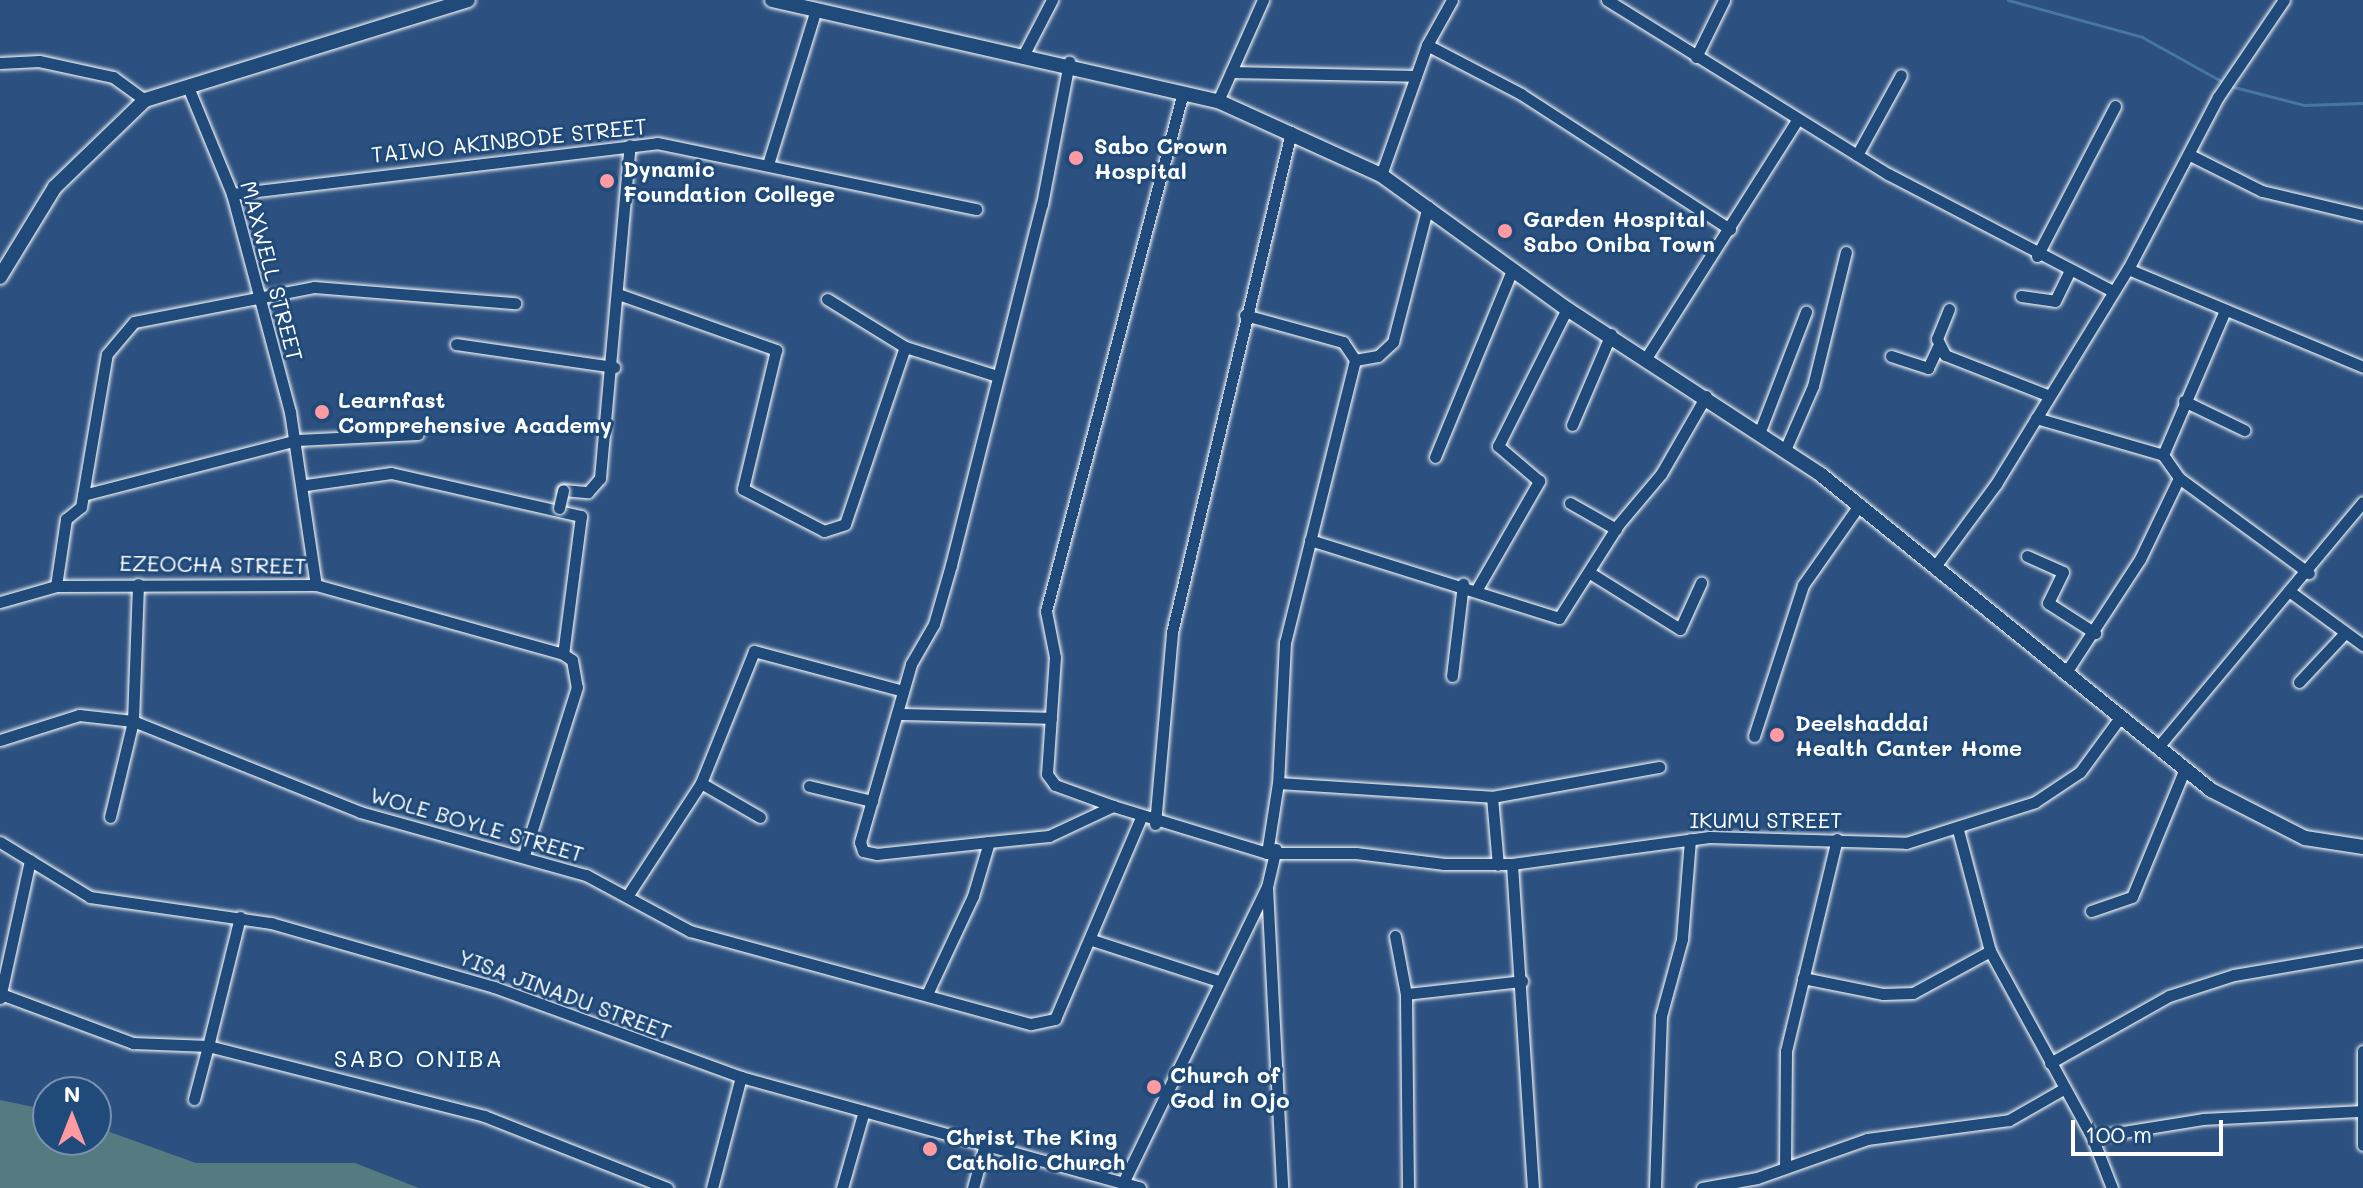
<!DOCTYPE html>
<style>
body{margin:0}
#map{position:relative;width:2363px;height:1188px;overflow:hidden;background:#2c507f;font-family:Mali,sans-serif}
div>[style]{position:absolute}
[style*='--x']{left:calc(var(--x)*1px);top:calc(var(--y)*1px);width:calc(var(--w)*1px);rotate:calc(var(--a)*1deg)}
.green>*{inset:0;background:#557a80}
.stream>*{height:3px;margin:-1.5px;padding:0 1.5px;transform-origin:1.5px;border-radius:1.5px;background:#4677a3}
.roads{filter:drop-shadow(0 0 2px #fff) drop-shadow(0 0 2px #fff)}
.minor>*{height:11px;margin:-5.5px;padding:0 5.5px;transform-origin:5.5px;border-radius:5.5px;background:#1f4a7a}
.major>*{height:14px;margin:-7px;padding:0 7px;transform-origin:7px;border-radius:7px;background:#1f4a7a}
.bridges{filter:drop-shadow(0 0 2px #fff) drop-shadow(0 0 2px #fff)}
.minor-bridge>*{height:11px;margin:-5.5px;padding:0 5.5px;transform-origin:5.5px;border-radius:5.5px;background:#1f4a7a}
.dots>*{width:22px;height:22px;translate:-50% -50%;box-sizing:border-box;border:4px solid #1f4a7a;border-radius:50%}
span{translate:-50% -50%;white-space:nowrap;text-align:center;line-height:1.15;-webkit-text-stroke:6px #1f4a7a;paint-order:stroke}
.street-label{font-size:22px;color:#fff}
.poi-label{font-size:22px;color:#fff;font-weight:700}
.left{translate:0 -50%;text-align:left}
.neighbourhood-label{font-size:24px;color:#fff;letter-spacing:2px}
.north{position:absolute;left:32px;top:1076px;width:80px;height:80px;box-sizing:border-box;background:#1f4a7a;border:2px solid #7992af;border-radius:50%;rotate:0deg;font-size:22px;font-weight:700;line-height:32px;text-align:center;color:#fff}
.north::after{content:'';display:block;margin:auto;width:28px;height:36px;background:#ff9aa2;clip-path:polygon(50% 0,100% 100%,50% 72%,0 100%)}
.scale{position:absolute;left:2071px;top:1120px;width:152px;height:36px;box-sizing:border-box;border:4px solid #fff;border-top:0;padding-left:10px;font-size:24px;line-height:28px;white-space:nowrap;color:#fff;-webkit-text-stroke:6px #1f4a7a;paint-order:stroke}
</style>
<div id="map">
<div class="green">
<div style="clip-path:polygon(0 1100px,48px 1110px,48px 1140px,96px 1140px,96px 1127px,196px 1163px,355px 1163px,419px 1188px,0 1188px)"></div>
</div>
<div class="stream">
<div style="--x:2008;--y:0;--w:139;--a:15.4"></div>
<div style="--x:2142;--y:37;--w:93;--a:29.1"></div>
<div style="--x:2230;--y:86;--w:76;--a:14.4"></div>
<div style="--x:2304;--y:105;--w:59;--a:-1.9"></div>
</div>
<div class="roads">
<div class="minor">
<div style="--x:1607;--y:0;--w:331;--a:31.8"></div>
<div style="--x:1888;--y:174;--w:254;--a:27.5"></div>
<div style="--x:1427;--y:45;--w:106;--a:27.5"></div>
<div style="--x:1521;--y:94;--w:249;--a:32.9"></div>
<div style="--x:1025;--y:52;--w:59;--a:-62.6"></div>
<div style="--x:1696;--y:57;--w:64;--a:-63.8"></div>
<div style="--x:0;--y:63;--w:39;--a:-3"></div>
<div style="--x:39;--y:61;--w:76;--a:12.2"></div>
<div style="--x:113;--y:77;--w:39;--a:36"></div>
<div style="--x:1231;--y:72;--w:185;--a:1.2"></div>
<div style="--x:188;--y:87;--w:116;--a:67.6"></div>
<div style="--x:232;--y:194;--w:226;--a:75.1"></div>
<div style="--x:290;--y:412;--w:175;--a:81.5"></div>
<div style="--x:1218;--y:101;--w:111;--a:-66"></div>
<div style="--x:1857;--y:155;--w:91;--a:-61.2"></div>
<div style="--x:2190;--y:155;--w:80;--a:26.6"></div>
<div style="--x:2262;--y:191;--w:104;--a:13.4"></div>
<div style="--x:769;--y:161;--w:159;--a:-72.8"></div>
<div style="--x:1381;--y:175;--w:138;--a:-70.5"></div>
<div style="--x:1427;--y:45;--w:51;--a:-60.9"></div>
<div style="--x:232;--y:194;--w:428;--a:-6.8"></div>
<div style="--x:657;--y:143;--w:326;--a:11.7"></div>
<div style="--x:2037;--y:256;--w:169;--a:-62.5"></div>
<div style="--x:2128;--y:269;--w:255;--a:22.6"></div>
<div style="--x:618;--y:294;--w:168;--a:19.5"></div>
<div style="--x:776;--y:350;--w:143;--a:103.4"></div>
<div style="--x:743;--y:489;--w:91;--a:27.4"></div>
<div style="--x:824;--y:531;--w:22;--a:-18"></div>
<div style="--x:845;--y:524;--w:187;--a:-71.3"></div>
<div style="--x:2021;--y:296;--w:34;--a:8"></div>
<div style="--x:2055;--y:301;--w:34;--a:-64"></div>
<div style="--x:827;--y:299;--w:92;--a:31.6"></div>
<div style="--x:905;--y:347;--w:96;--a:17.5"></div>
<div style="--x:1949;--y:309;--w:32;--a:112"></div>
<div style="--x:1937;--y:339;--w:18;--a:63"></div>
<div style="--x:1945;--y:355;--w:110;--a:21.4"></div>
<div style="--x:1245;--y:315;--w:102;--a:15.4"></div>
<div style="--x:1343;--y:342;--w:22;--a:56"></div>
<div style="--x:1355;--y:360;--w:291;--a:103.9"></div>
<div style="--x:1285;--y:642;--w:141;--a:92.8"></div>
<div style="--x:456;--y:344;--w:160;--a:8.3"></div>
<div style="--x:1648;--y:355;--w:278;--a:-57.6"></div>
<div style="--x:1891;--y:356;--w:39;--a:18"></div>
<div style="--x:1928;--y:368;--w:23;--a:-65"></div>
<div style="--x:1355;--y:360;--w:23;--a:-10"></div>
<div style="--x:1378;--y:356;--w:21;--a:-43"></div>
<div style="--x:1393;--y:342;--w:140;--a:-75.6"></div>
<div style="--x:2184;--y:401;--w:67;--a:25.8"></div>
<div style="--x:2036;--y:418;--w:132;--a:16.2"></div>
<div style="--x:2163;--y:455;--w:28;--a:55"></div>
<div style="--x:2179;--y:478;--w:161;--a:36.2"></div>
<div style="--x:1572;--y:425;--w:99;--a:-66.8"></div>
<div style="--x:1760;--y:431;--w:128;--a:-68.9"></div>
<div style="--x:1785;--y:450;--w:70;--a:-66.4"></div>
<div style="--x:1813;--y:386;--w:138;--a:-76.2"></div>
<div style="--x:2163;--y:455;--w:158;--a:-66.8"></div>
<div style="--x:1435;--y:457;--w:202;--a:-67.6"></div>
<div style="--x:306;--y:485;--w:86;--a:-8"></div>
<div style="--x:391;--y:473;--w:195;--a:12.8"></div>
<div style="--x:581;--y:516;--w:139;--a:97.4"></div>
<div style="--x:563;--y:654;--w:11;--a:34"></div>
<div style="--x:572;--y:660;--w:27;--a:80"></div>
<div style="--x:577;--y:687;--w:176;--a:107.5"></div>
<div style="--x:563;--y:490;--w:25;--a:5"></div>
<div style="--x:588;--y:492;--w:18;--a:-49"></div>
<div style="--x:600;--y:478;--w:334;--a:-84.9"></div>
<div style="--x:83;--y:495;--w:221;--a:-14.4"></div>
<div style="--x:297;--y:440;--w:121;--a:-2.8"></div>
<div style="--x:1570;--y:503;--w:53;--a:29.5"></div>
<div style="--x:1310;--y:540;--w:261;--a:17.4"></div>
<div style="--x:1559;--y:618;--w:110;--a:-57.6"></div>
<div style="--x:1618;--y:525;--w:67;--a:-49.9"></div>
<div style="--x:1661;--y:474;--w:90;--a:-60"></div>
<div style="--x:2027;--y:556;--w:39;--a:24"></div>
<div style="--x:2063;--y:572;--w:34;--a:116"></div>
<div style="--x:2048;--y:603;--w:56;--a:32.6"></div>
<div style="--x:1936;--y:565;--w:101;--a:-53.5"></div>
<div style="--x:1996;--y:484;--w:252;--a:-58.5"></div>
<div style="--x:2128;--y:269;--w:194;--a:-62.4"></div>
<div style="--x:2218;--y:97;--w:117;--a:-55.8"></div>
<div style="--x:1590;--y:573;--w:106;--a:31.9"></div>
<div style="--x:1680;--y:629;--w:51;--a:-65.5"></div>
<div style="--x:56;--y:586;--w:68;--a:-81.5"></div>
<div style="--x:66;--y:519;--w:19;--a:-39"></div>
<div style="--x:81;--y:507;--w:155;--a:-80.4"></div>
<div style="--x:107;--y:354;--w:42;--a:-49.8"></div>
<div style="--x:134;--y:322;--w:183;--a:-11"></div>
<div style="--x:314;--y:287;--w:202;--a:4.6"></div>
<div style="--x:1477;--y:589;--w:125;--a:-60.1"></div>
<div style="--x:1539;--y:481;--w:54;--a:-139.5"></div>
<div style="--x:1498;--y:446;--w:153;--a:-63.3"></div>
<div style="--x:2289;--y:591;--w:92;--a:36.1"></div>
<div style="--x:0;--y:602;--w:58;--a:-15.9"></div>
<div style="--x:56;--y:586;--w:260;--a:-0.2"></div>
<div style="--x:316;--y:585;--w:256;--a:15.6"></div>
<div style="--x:2065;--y:674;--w:137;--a:-56.9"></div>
<div style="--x:2140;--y:559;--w:90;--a:-64.3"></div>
<div style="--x:1452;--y:676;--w:93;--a:-83.2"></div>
<div style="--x:2299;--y:682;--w:63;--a:-46.9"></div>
<div style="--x:899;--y:714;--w:152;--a:1.5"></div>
<div style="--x:1754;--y:736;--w:159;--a:-72"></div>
<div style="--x:1803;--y:585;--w:99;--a:-54.9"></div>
<div style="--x:0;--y:740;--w:83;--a:-17.6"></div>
<div style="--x:79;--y:715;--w:54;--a:6.3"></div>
<div style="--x:133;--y:721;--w:245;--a:21.8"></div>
<div style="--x:360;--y:812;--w:235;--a:15.6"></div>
<div style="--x:586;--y:875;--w:118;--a:28.3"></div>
<div style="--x:690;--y:931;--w:353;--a:15.3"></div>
<div style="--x:1031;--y:1024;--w:25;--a:-12"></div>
<div style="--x:1055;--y:1019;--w:216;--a:-66.9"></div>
<div style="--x:2158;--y:747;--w:319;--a:-50.1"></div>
<div style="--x:701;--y:783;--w:68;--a:30"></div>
<div style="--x:809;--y:786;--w:65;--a:13.4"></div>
<div style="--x:1492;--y:797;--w:68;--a:85"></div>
<div style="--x:1113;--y:806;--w:62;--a:-160.1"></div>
<div style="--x:1055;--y:785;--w:14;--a:-126"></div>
<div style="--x:1047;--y:774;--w:117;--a:-86.1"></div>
<div style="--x:1055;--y:657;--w:47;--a:-101.1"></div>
<div style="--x:1046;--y:611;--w:537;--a:-75.21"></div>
<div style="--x:110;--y:817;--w:99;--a:-76.5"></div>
<div style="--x:133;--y:721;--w:137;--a:-87.9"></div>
<div style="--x:1155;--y:824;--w:193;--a:-84.9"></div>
<div style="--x:1172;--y:632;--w:514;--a:-76.61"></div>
<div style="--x:1958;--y:830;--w:125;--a:75.2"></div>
<div style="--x:1990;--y:951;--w:212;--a:61.3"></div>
<div style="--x:2092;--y:1137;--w:55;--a:68.6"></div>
<div style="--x:0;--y:842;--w:105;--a:31.4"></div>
<div style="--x:90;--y:897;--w:183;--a:8.2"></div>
<div style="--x:271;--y:923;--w:232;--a:16"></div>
<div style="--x:494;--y:987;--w:263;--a:20"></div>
<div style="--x:741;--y:1077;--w:414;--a:15.5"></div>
<div style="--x:989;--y:842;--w:113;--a:173.9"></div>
<div style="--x:877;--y:854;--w:14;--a:-168"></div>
<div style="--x:863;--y:851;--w:9;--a:-108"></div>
<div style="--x:860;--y:842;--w:185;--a:-74"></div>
<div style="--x:911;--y:664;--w:46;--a:-60.1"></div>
<div style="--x:934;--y:624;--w:61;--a:-73.9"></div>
<div style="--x:951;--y:565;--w:372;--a:-75.9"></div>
<div style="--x:1042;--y:204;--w:145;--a:-79.2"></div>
<div style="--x:1267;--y:853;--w:71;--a:-81.1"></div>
<div style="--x:1278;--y:783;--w:214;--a:3.7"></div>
<div style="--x:1492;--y:797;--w:170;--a:-10.2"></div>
<div style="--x:1512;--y:864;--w:325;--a:86.3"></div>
<div style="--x:1267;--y:887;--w:301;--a:87.1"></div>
<div style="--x:628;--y:895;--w:134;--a:-56.9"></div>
<div style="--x:701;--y:783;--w:142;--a:-68.1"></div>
<div style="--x:754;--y:651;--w:154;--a:15"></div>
<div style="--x:2091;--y:911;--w:43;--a:-18.9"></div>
<div style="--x:2132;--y:897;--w:136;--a:-67.6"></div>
<div style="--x:240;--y:917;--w:133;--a:103.9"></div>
<div style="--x:208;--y:1046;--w:285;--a:14.2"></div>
<div style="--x:484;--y:1116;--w:197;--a:21.5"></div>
<div style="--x:1395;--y:936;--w:59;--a:79.3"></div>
<div style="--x:1092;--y:940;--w:133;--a:18"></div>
<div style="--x:1803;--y:978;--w:82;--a:11.3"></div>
<div style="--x:1883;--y:994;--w:30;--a:-2"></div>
<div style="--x:1913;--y:993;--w:88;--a:-28.6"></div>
<div style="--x:928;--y:992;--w:106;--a:-64.9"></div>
<div style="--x:973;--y:896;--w:56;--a:-73.5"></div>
<div style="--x:989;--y:842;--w:60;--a:-5.7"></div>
<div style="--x:1049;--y:836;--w:71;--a:-25.1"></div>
<div style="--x:1113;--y:806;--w:161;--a:17"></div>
<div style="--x:1267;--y:853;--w:89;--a:0"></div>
<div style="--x:1356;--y:853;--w:89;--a:7.1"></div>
<div style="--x:1444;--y:864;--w:68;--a:0"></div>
<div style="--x:1512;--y:864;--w:199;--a:-7.8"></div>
<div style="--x:1709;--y:837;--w:197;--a:1.7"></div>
<div style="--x:1906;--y:843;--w:135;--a:-17.6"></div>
<div style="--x:2035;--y:802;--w:54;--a:-33.7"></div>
<div style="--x:2080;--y:772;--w:66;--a:-53.7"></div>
<div style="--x:1;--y:994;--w:141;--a:20.4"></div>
<div style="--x:133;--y:1043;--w:75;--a:2.3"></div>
<div style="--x:208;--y:1046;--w:55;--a:104.8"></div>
<div style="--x:0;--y:998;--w:141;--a:-77.7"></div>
<div style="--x:2363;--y:1051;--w:94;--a:90"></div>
<div style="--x:2050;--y:1063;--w:137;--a:-29.4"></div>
<div style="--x:2169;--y:996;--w:68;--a:-17.9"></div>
<div style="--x:2234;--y:975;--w:131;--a:-9.7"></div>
<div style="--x:2092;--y:1137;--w:112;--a:-9.2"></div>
<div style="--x:2203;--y:1119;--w:160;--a:-2.9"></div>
<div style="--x:1785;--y:1166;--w:115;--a:-89.5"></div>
<div style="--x:1786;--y:1051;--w:218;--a:-76.5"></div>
<div style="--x:1123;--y:1183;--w:329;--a:-64.1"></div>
<div style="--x:1267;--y:887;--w:39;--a:-77"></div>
<div style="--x:712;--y:1188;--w:115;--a:-75.4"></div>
<div style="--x:842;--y:1188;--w:80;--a:-74.1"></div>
<div style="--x:973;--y:1188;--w:46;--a:-74.7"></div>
<div style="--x:1408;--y:1188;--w:194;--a:-90.6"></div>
<div style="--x:1406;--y:994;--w:117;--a:-6.4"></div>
<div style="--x:1655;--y:1188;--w:172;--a:-88"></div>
<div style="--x:1661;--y:1016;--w:80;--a:-74.7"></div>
<div style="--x:1682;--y:939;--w:100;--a:-85.4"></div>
<div style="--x:1702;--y:1188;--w:56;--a:-10.3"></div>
<div style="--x:1757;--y:1178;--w:117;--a:-19.5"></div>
<div style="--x:1867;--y:1139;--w:143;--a:-7.6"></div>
<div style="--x:2009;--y:1120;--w:64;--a:-29.7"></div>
</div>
<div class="major">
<div style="--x:772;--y:0;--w:457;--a:12.8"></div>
<div style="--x:1218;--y:101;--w:179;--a:24.4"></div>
<div style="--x:1381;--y:175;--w:229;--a:35.8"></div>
<div style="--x:1567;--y:309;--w:302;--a:33.1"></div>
<div style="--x:1820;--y:474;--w:503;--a:38.94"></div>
<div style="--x:2211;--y:790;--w:106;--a:27.1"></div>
<div style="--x:2305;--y:838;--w:59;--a:8.8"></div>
<div style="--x:0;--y:277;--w:105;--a:-58.6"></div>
<div style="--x:55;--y:187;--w:125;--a:-44"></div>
<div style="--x:145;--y:100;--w:338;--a:-17.2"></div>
</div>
</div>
<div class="bridges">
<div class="minor-bridge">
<div style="--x:559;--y:508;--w:18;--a:-77"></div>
</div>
</div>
<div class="dots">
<div style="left:1076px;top:158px;background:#ff9aa2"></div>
<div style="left:607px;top:181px;background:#ff9aa2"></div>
<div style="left:1505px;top:231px;background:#ff9aa2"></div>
<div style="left:322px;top:412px;background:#ff9aa2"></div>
<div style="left:1777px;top:735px;background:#ff9aa2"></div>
<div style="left:1154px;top:1087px;background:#ff9aa2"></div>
<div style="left:930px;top:1149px;background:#ff9aa2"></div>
</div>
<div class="street-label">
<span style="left:509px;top:140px;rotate:-6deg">TAIWO AKINBODE STREET</span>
<span style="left:272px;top:271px;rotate:75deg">MAXWELL STREET</span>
<span style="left:213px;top:564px;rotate:1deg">EZEOCHA STREET</span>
<span style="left:1766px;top:820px">IKUMU STREET</span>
<span style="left:477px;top:824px;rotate:16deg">WOLE BOYLE STREET</span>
<span style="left:565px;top:994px;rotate:20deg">YISA JINADU STREET</span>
</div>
<div class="poi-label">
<span class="left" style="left:1094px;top:158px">Sabo Crown<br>Hospital</span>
<span class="left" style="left:623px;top:181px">Dynamic<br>Foundation College</span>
<span class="left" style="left:1523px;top:231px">Garden Hospital<br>Sabo Oniba Town</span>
<span class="left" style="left:338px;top:412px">Learnfast<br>Comprehensive Academy</span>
<span class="left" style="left:1795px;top:735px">Deelshaddai<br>Health Canter Home</span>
<span class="left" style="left:1170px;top:1087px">Church of<br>God in Ojo</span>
<span class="left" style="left:946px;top:1149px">Christ The King<br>Catholic Church</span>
</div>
<div class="neighbourhood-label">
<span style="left:419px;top:1058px">SABO ONIBA</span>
</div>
<div class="north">N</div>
<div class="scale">100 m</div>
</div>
